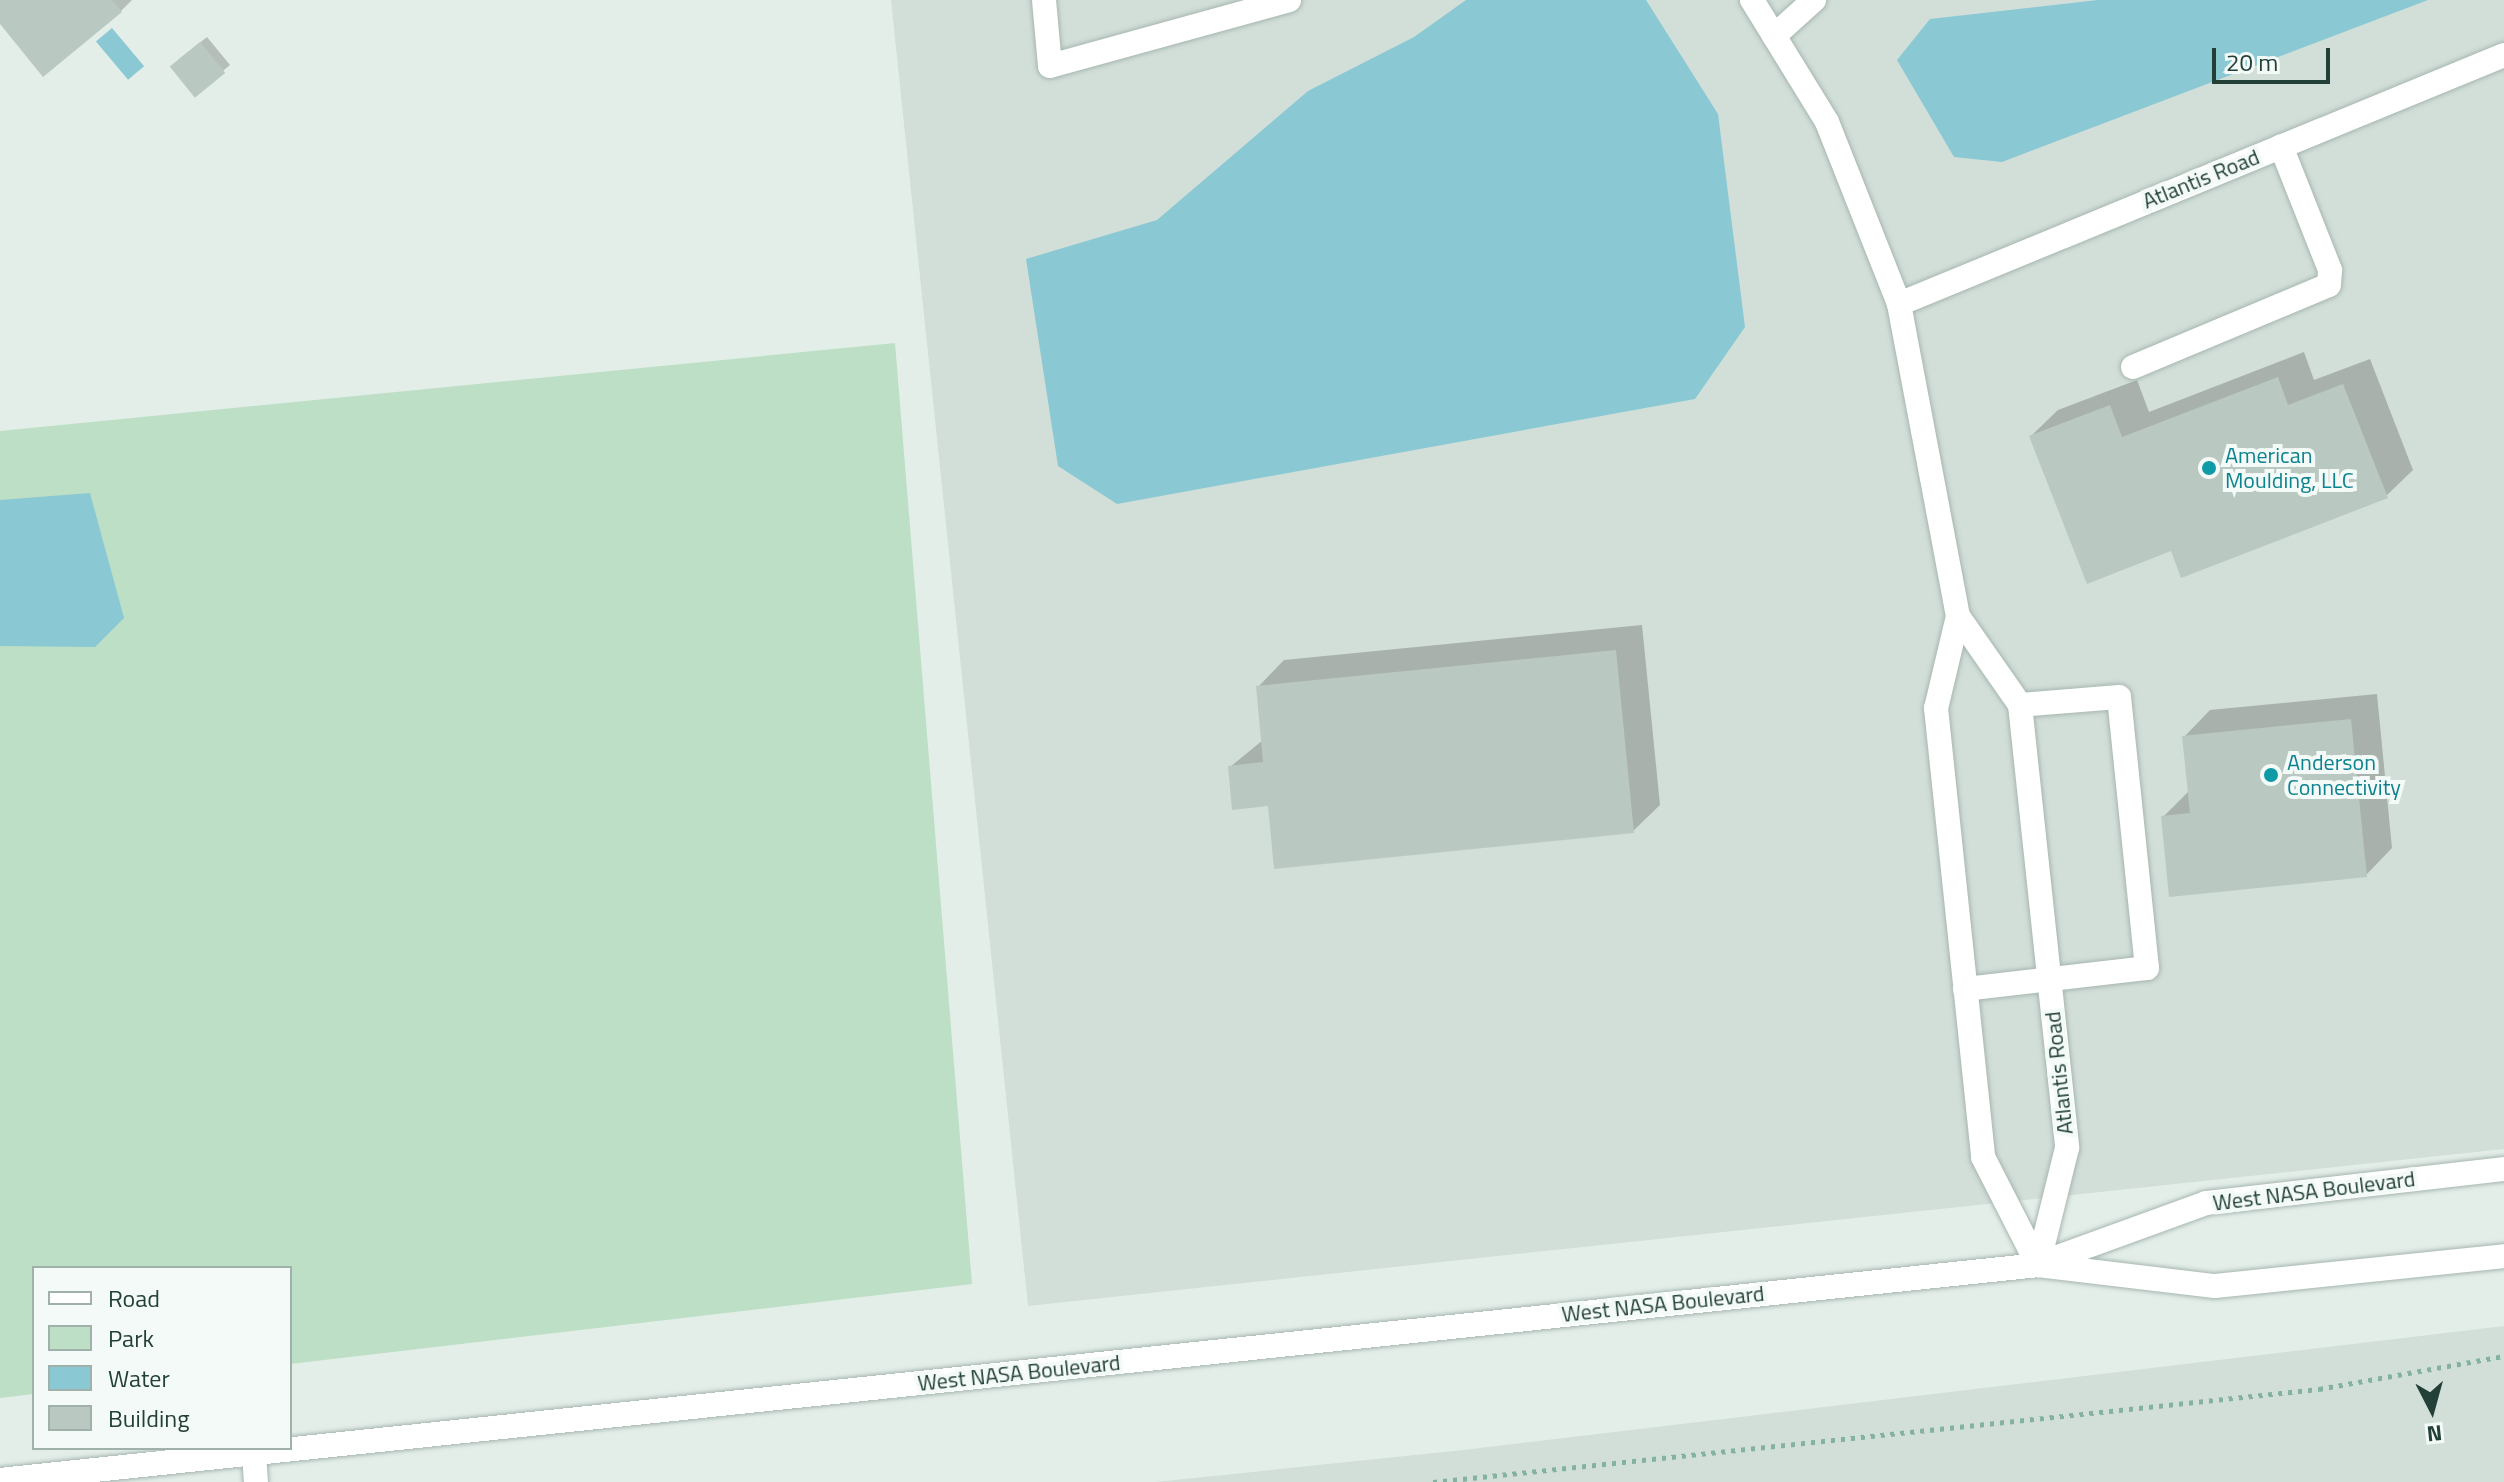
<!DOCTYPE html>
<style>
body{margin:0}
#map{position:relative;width:2504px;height:1482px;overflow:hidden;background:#e4eee9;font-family:"Titillium Web",sans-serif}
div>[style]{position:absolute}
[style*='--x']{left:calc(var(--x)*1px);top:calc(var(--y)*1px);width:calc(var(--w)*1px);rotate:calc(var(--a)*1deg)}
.built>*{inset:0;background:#d2ded8}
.green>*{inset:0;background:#bcdfc5}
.water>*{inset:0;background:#8ac9d4;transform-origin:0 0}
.shadow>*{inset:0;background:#0003}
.building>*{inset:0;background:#b9c9c2;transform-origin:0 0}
.path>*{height:5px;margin-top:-2.5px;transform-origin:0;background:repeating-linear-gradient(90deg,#83b2a3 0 4px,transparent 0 10px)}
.roads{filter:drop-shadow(0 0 2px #a6b6b0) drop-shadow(0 0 2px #a6b6b0)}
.service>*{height:24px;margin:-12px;padding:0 12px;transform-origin:12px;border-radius:12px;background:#fff}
.minor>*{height:24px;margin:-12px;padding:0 12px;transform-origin:12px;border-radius:12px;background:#fff}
.secondary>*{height:24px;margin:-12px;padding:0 12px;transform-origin:12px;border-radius:12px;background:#fff}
.dots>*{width:22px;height:22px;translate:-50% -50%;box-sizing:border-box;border:4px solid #f4faf7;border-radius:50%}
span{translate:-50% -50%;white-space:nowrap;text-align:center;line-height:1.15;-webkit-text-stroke:8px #f4faf7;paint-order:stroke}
.street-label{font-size:22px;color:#224038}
.culture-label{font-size:22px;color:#0d838f}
.left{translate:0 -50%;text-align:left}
.legend{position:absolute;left:32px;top:1266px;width:260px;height:184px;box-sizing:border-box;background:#f4faf7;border:2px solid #a0b0ab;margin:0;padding:10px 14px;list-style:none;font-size:24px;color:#224038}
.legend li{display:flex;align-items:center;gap:16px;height:40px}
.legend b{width:40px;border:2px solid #a0b0ab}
.north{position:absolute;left:2392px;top:1370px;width:80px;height:80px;-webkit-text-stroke:6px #f4faf7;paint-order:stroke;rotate:174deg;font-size:22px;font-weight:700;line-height:32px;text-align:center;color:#224038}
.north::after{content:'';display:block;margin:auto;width:28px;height:36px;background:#224038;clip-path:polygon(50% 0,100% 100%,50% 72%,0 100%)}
.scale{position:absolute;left:2212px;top:48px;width:118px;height:36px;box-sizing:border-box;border:4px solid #224038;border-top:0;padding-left:10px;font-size:24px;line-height:28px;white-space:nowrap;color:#224038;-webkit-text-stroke:6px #f4faf7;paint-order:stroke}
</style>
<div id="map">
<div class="built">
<div style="clip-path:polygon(891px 0,2504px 0,2504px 1149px,1028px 1306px)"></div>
<div style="clip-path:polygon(2504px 1326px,2504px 1482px,1156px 1482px,1463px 1450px)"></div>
</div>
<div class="green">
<div style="clip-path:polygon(895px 343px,972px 1284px,290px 1364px,290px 1268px,34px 1268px,34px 1394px,0 1398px,0 431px)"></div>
</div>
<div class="water">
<div style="clip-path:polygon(1466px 0,1646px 0,1718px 114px,1745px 327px,1695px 399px,1117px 504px,1058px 466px,1026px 259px,1157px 220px,1308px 91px,1414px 37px)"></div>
<div style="clip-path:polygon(2098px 0,2428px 0,2002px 162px,1954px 157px,1897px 60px,1930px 19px)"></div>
<div style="left:112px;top:28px;width:50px;height:21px;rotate:50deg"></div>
<div style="clip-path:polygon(90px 493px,124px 618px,95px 647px,0 646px,0 500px)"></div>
</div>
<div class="shadow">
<div style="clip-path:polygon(0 0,132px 0,121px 11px,0 21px)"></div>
<div style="clip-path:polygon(207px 37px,230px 65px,194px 95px,178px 60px)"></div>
<div style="clip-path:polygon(2304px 352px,2314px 380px,2370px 359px,2413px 470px,2386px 496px,2172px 549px,2031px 436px,2058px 410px,2137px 380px,2149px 412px)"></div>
<div style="clip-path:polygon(1642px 625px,1660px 805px,1633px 831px,1230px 767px,1263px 740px,1258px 687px,1284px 660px)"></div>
<div style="clip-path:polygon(2377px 694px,2392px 848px,2366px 875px,2163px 817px,2189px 791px,2184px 737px,2210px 710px)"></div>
</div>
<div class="building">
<div style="clip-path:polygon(0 0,112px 0,122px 12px,43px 77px,0 24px)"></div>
<div style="left:200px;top:42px;width:40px;height:39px;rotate:51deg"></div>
<div style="clip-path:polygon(2278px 377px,2288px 405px,2343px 384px,2388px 498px,2181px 578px,2171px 551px,2087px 584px,2029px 436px,2110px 405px,2122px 437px)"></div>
<div style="clip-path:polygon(1616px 650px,1634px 833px,1274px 869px,1268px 806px,1232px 810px,1228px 766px,1263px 762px,1256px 686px)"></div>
<div style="clip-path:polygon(2351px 719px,2367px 877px,2169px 897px,2161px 816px,2190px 813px,2182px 736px)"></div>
</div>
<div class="path">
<div style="--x:1433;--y:1482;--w:891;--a:-5.99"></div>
<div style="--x:2319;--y:1389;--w:188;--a:-10.1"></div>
</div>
<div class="roads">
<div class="service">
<div style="--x:1044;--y:0;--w:66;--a:84.8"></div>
<div style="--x:1050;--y:66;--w:248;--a:-15.4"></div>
<div style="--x:1774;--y:36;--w:54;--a:-42"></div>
<div style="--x:2133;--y:367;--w:212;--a:-22.7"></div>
<div style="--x:2329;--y:285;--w:15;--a:-86"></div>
<div style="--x:2330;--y:270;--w:133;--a:-111.6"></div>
<div style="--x:1965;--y:989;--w:183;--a:-6.6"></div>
<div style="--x:2147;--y:968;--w:272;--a:-95.9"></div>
<div style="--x:2119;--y:697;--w:99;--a:175.4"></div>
<div style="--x:254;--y:1454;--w:28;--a:86"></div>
</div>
<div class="minor">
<div style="--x:1752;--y:0;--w:143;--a:58.4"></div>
<div style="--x:1827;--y:122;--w:196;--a:68.4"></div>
<div style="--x:1899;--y:304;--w:654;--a:-22.37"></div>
<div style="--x:1899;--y:304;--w:318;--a:79.3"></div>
<div style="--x:1958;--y:616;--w:108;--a:55.1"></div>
<div style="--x:2020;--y:705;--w:445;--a:83.9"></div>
<div style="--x:2067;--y:1148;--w:121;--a:103.9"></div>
<div style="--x:1958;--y:616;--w:95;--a:103.4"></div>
<div style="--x:1936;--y:708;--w:451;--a:84"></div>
<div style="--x:1983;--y:1157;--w:121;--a:63"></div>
</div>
<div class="secondary">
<div style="--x:2044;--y:1262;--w:172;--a:-20"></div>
<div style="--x:2206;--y:1203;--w:300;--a:-6.5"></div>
<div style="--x:0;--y:1480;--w:2049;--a:-6.02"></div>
<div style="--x:2038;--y:1265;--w:178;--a:6.8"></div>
<div style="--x:2215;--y:1286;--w:291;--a:-5.9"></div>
</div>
</div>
<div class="dots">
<div style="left:2209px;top:468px;background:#0f9aa8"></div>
<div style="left:2271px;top:775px;background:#0f9aa8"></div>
</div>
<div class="street-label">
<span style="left:2201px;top:179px;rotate:-22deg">Atlantis Road</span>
<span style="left:2059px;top:1073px;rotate:-96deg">Atlantis Road</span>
<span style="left:2314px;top:1191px;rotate:-7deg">West NASA Boulevard</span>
<span style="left:1663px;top:1304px;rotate:-6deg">West NASA Boulevard</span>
<span style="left:1019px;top:1373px;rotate:-6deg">West NASA Boulevard</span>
</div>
<div class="culture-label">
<span class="left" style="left:2225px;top:468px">American<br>Moulding, LLC</span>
<span class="left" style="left:2287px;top:775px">Anderson<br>Connectivity</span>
</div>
<ul class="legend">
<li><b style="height:10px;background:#fff"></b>Road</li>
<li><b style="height:22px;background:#bcdfc5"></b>Park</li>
<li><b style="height:22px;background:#8ac9d4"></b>Water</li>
<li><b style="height:22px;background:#b9c9c2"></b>Building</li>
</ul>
<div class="north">N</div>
<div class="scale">20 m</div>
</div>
